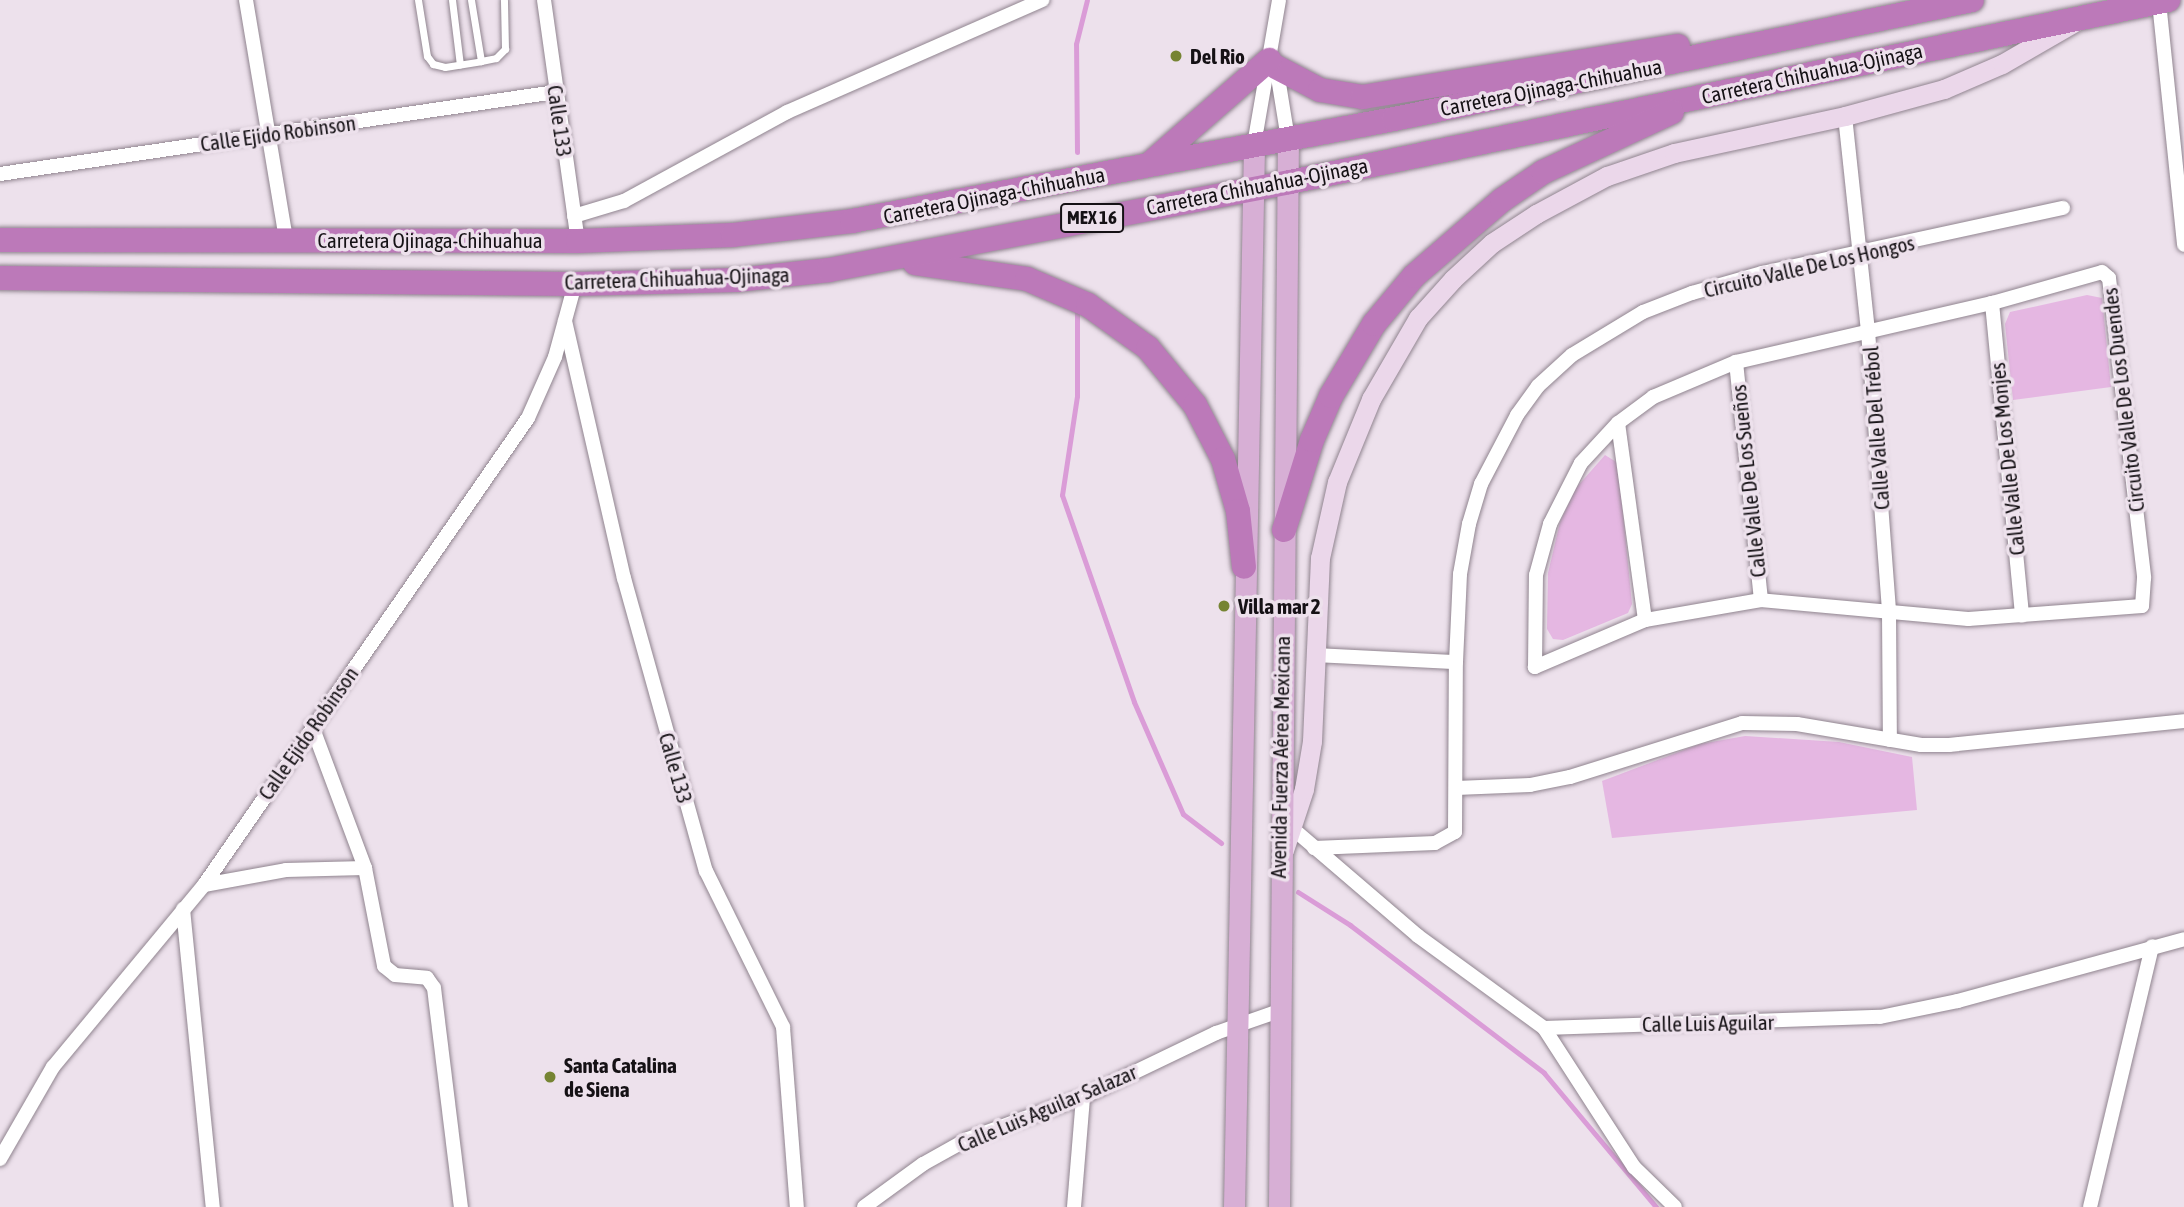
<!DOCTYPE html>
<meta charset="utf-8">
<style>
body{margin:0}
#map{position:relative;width:2184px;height:1207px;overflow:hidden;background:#ede1ec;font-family:"Asap Condensed",sans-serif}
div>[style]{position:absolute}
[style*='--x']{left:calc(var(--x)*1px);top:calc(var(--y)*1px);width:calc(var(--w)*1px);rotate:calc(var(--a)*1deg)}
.green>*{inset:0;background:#e5b7e2}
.stream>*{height:5px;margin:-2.5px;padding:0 2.5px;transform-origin:2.5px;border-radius:2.5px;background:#da9cd7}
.roads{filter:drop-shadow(0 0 2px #90848f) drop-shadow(0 0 2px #90848f)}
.lane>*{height:7px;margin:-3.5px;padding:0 3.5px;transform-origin:3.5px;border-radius:3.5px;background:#fff}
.street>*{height:14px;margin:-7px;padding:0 7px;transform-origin:7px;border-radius:7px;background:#fff}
.secondary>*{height:19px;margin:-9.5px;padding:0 9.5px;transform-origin:9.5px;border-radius:9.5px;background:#ebd7ea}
.primary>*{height:21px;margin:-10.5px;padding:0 10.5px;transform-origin:10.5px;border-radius:10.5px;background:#d7afd5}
.highway>*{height:24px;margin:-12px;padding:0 12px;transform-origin:12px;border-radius:12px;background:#bc79b9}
.dots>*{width:19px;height:19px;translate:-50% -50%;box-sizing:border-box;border:4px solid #ede1ec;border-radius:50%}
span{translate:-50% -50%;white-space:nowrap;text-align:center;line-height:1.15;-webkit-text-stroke:7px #ede1ec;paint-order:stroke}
.shield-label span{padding:2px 5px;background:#ede1ec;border:2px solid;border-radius:5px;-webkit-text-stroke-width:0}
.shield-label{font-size:19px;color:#151115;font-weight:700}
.poi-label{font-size:21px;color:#151115;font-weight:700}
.left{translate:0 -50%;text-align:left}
.street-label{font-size:21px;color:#151115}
</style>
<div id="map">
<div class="green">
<div style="clip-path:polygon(2087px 295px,2102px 298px,2111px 387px,2013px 400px,2005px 324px,2010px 312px)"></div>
<div style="clip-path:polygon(1605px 455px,1618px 463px,1632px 604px,1628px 613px,1563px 640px,1553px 639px,1547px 629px,1548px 573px,1560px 522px,1576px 488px)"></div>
<div style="clip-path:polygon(1745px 736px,1839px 742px,1912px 757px,1917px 810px,1612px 838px,1602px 781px,1700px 744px)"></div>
</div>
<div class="stream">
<div style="--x:1077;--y:152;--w:108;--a:-90.5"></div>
<div style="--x:1076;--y:44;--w:45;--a:-76"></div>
<div style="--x:1077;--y:311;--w:85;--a:90"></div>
<div style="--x:1077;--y:396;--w:100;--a:98.6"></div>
<div style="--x:1062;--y:495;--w:219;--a:70.8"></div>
<div style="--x:1134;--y:702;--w:122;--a:66.4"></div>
<div style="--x:1183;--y:814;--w:48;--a:37.3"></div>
<div style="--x:1298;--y:892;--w:62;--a:32.4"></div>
<div style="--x:1350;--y:925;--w:244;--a:37.3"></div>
<div style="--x:1544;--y:1073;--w:175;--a:50.1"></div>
</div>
<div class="roads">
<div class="lane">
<div style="--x:418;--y:0;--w:57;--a:80.9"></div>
<div style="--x:427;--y:56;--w:10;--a:53"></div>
<div style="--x:433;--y:64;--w:12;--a:14"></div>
<div style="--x:445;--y:67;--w:36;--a:-9"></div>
<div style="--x:452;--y:0;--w:65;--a:83"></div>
<div style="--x:471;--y:0;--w:62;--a:80.7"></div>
<div style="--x:481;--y:61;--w:15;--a:-11"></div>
<div style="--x:496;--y:58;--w:13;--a:-45"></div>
<div style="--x:505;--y:49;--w:49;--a:-91.2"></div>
</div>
<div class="street">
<div style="--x:246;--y:0;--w:243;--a:80.5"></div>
<div style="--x:544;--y:0;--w:243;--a:82"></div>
<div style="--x:2159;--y:2;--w:244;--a:84.1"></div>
<div style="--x:1276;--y:65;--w:75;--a:80.8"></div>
<div style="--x:1845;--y:116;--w:216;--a:83.9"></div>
<div style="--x:1868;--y:331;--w:282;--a:85.7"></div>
<div style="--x:1889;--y:612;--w:128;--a:89.6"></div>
<div style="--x:1254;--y:145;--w:147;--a:-80.2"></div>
<div style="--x:0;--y:174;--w:561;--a:-8.4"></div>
<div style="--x:574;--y:216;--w:52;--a:-16.7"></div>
<div style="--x:624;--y:201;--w:186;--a:-28.6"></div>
<div style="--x:787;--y:112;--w:279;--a:-23.7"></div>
<div style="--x:2102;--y:272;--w:9;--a:41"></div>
<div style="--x:2109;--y:278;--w:302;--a:83.3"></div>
<div style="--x:2144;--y:578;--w:28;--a:94"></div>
<div style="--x:2142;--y:606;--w:174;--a:175.7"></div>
<div style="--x:1968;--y:619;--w:208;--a:-174.8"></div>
<div style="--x:1761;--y:600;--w:118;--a:170.2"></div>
<div style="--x:1645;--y:620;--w:120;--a:156.9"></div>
<div style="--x:1535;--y:667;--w:92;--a:-89.4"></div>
<div style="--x:1536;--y:575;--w:53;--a:-74.6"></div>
<div style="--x:1550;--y:524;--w:68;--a:-63.1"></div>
<div style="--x:1581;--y:463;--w:54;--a:-47.2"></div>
<div style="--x:1618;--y:423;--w:44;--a:-36.6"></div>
<div style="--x:1653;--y:397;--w:90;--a:-22.9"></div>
<div style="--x:1736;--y:362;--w:263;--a:-13"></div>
<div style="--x:1992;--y:303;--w:114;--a:-15.7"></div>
<div style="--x:1992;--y:303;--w:314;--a:84.5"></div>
<div style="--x:565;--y:321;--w:264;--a:77.1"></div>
<div style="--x:624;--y:578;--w:304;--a:74.4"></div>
<div style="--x:706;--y:871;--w:174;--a:63.7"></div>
<div style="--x:783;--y:1027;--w:181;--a:85.6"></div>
<div style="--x:1736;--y:362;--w:239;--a:84"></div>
<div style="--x:1618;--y:423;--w:199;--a:82.2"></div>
<div style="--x:1317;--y:655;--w:139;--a:2.9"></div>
<div style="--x:312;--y:726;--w:152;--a:69.5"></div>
<div style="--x:365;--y:868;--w:100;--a:79"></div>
<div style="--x:384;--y:966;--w:14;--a:39"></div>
<div style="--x:395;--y:975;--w:32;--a:5"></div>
<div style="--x:427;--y:978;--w:12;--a:55"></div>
<div style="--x:434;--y:988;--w:221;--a:83"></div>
<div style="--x:1456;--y:788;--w:74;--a:-2.3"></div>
<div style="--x:1530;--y:785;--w:41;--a:-11.3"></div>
<div style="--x:1570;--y:777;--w:180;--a:-17.4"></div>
<div style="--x:1742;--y:723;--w:55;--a:1"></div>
<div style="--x:1797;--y:724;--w:126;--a:9.6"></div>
<div style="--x:1921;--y:745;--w:28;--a:0"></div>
<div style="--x:1949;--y:745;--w:236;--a:-5.8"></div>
<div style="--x:1292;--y:828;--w:166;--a:40.6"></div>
<div style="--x:1418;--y:936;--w:156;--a:36.1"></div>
<div style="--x:1544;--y:1028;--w:336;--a:-1.9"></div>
<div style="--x:1880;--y:1017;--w:80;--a:-11.6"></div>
<div style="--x:1958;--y:1001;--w:234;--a:-15.3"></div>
<div style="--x:1314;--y:848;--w:121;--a:-2.4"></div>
<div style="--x:1435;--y:843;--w:23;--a:-29"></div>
<div style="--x:1455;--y:832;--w:170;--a:-89.7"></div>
<div style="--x:1456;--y:662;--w:88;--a:-87.4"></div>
<div style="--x:1460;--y:574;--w:51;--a:-79.8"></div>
<div style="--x:1469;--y:524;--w:42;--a:-73.3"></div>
<div style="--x:1481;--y:484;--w:78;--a:-62.4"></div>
<div style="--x:1517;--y:415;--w:36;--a:-54"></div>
<div style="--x:1538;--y:386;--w:46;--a:-42.4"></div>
<div style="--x:1572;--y:355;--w:83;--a:-31.2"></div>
<div style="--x:1643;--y:312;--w:53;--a:-21.2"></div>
<div style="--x:1692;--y:293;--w:73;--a:-15.9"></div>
<div style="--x:1762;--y:273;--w:308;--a:-12.2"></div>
<div style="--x:204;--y:885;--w:83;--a:-10.4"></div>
<div style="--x:286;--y:870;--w:79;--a:-1.5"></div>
<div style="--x:183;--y:909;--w:300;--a:84.3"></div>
<div style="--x:1544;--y:1028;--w:166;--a:57.1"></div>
<div style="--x:1634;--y:1167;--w:57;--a:44.3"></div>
<div style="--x:0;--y:1159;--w:106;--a:-60.1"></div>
<div style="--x:53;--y:1067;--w:236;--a:-50.3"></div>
<div style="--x:204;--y:885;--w:568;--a:-55.25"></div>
<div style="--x:528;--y:418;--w:67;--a:-66.1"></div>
<div style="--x:555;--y:357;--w:76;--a:-74.7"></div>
<div style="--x:864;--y:1207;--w:73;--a:-36.1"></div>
<div style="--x:923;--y:1164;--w:51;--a:-29.1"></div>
<div style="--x:968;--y:1139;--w:122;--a:-20.1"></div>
<div style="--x:1083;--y:1097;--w:148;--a:-25.7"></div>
<div style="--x:1216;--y:1033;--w:67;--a:-19.2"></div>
<div style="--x:1074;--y:1207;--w:110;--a:-85.3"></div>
<div style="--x:2090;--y:1207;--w:268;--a:-76.6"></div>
</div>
<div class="secondary">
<div style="--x:1284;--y:850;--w:64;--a:-71.8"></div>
<div style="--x:1304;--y:789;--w:49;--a:-80.5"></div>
<div style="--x:1312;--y:741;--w:183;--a:-87.5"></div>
<div style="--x:1320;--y:558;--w:78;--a:-77.4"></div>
<div style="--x:1337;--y:482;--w:90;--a:-67.7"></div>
<div style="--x:1371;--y:399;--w:94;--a:-59.9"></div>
<div style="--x:1418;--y:318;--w:52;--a:-48.1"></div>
<div style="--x:1453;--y:279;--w:53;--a:-42.7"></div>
<div style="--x:1492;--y:243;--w:53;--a:-33.4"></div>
<div style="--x:1536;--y:214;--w:81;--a:-28.2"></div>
<div style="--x:1607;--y:176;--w:71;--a:-18.9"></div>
<div style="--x:1674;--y:153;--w:175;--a:-12.2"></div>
<div style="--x:1845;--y:116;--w:103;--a:-15.3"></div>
<div style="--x:1944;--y:89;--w:63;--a:-23.3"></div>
<div style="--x:2002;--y:64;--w:82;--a:-30"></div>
</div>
<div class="primary">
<div style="--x:1234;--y:1207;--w:1062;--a:-88.92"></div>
<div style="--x:1279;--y:1207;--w:1068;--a:-89.52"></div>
</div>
<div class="highway">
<div style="--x:1276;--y:67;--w:50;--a:27.6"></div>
<div style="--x:1320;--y:90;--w:44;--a:9.2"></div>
<div style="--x:1363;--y:97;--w:319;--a:-9.2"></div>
<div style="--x:1151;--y:163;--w:157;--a:-41.1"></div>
<div style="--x:0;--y:240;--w:578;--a:0.1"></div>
<div style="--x:578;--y:241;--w:155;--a:-2.2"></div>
<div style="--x:733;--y:235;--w:120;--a:-6.7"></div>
<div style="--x:852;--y:221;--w:552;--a:-10.66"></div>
<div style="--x:1394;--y:119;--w:590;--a:-11.63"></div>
<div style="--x:915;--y:263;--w:113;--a:8.1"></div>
<div style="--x:1027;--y:279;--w:66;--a:23.1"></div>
<div style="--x:1088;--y:305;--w:74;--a:35.6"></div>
<div style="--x:1148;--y:348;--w:74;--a:50.5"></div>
<div style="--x:1195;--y:405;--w:61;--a:62.6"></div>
<div style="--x:1223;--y:459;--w:54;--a:73.9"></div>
<div style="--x:1238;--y:511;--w:56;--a:83.9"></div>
<div style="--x:0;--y:278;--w:575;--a:0.6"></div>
<div style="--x:575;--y:284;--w:162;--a:-1.4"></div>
<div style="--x:737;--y:280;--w:93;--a:-6.2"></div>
<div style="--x:829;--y:270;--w:469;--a:-10.8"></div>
<div style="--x:1290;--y:182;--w:897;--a:-11.71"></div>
<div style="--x:1284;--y:530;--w:94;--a:-72.7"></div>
<div style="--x:1312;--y:440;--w:48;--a:-66.6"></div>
<div style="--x:1331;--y:396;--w:84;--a:-59.2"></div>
<div style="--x:1374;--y:324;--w:62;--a:-50.2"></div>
<div style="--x:1414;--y:276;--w:116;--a:-40.8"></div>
<div style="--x:1502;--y:200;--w:50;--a:-34.3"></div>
<div style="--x:1543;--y:172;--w:142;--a:-24.9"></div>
</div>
</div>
<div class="dots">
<div style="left:1176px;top:56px;background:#768433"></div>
<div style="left:1224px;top:606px;background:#768433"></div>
<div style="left:550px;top:1077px;background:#768433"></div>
</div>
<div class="shield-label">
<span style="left:1092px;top:218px">MEX 16</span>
</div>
<div class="poi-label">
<span class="left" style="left:1190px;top:56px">Del Rio</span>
<span class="left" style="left:1238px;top:606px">Villa mar 2</span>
<span class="left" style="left:564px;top:1077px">Santa Catalina<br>de Siena</span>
</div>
<div class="street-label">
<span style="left:1812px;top:73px;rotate:-12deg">Carretera Chihuahua-Ojinaga</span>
<span style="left:1551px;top:87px;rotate:-11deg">Carretera Ojinaga-Chihuahua</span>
<span style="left:560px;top:121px;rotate:82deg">Calle 133</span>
<span style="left:278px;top:133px;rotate:-8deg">Calle Ejido Robinson</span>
<span style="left:1257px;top:186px;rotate:-11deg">Carretera Chihuahua-Ojinaga</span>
<span style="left:994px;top:195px;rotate:-11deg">Carretera Ojinaga-Chihuahua</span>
<span style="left:430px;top:240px">Carretera Ojinaga-Chihuahua</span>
<span style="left:1809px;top:266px;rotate:-13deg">Circuito Valle De Los Hongos</span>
<span style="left:677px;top:278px;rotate:-2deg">Carretera Chihuahua-Ojinaga</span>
<span style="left:2123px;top:400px;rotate:-97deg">Circuito Valle De Los Duendes</span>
<span style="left:1876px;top:428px;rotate:-94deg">Calle Valle Del Trébol</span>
<span style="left:2007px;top:459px;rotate:-96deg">Calle Valle De Los Monjes</span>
<span style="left:1748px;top:481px;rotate:-96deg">Calle Valle De Los Sueños</span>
<span style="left:308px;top:733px;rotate:-55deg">Calle Ejido Robinson</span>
<span style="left:1280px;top:757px;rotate:-89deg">Avenida Fuerza Aérea Mexicana</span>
<span style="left:676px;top:768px;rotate:74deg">Calle 133</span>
<span style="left:1708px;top:1023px;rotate:-1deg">Calle Luis Aguilar</span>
<span style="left:1047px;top:1108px;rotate:-23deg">Calle Luis Aguilar Salazar</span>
</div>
</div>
